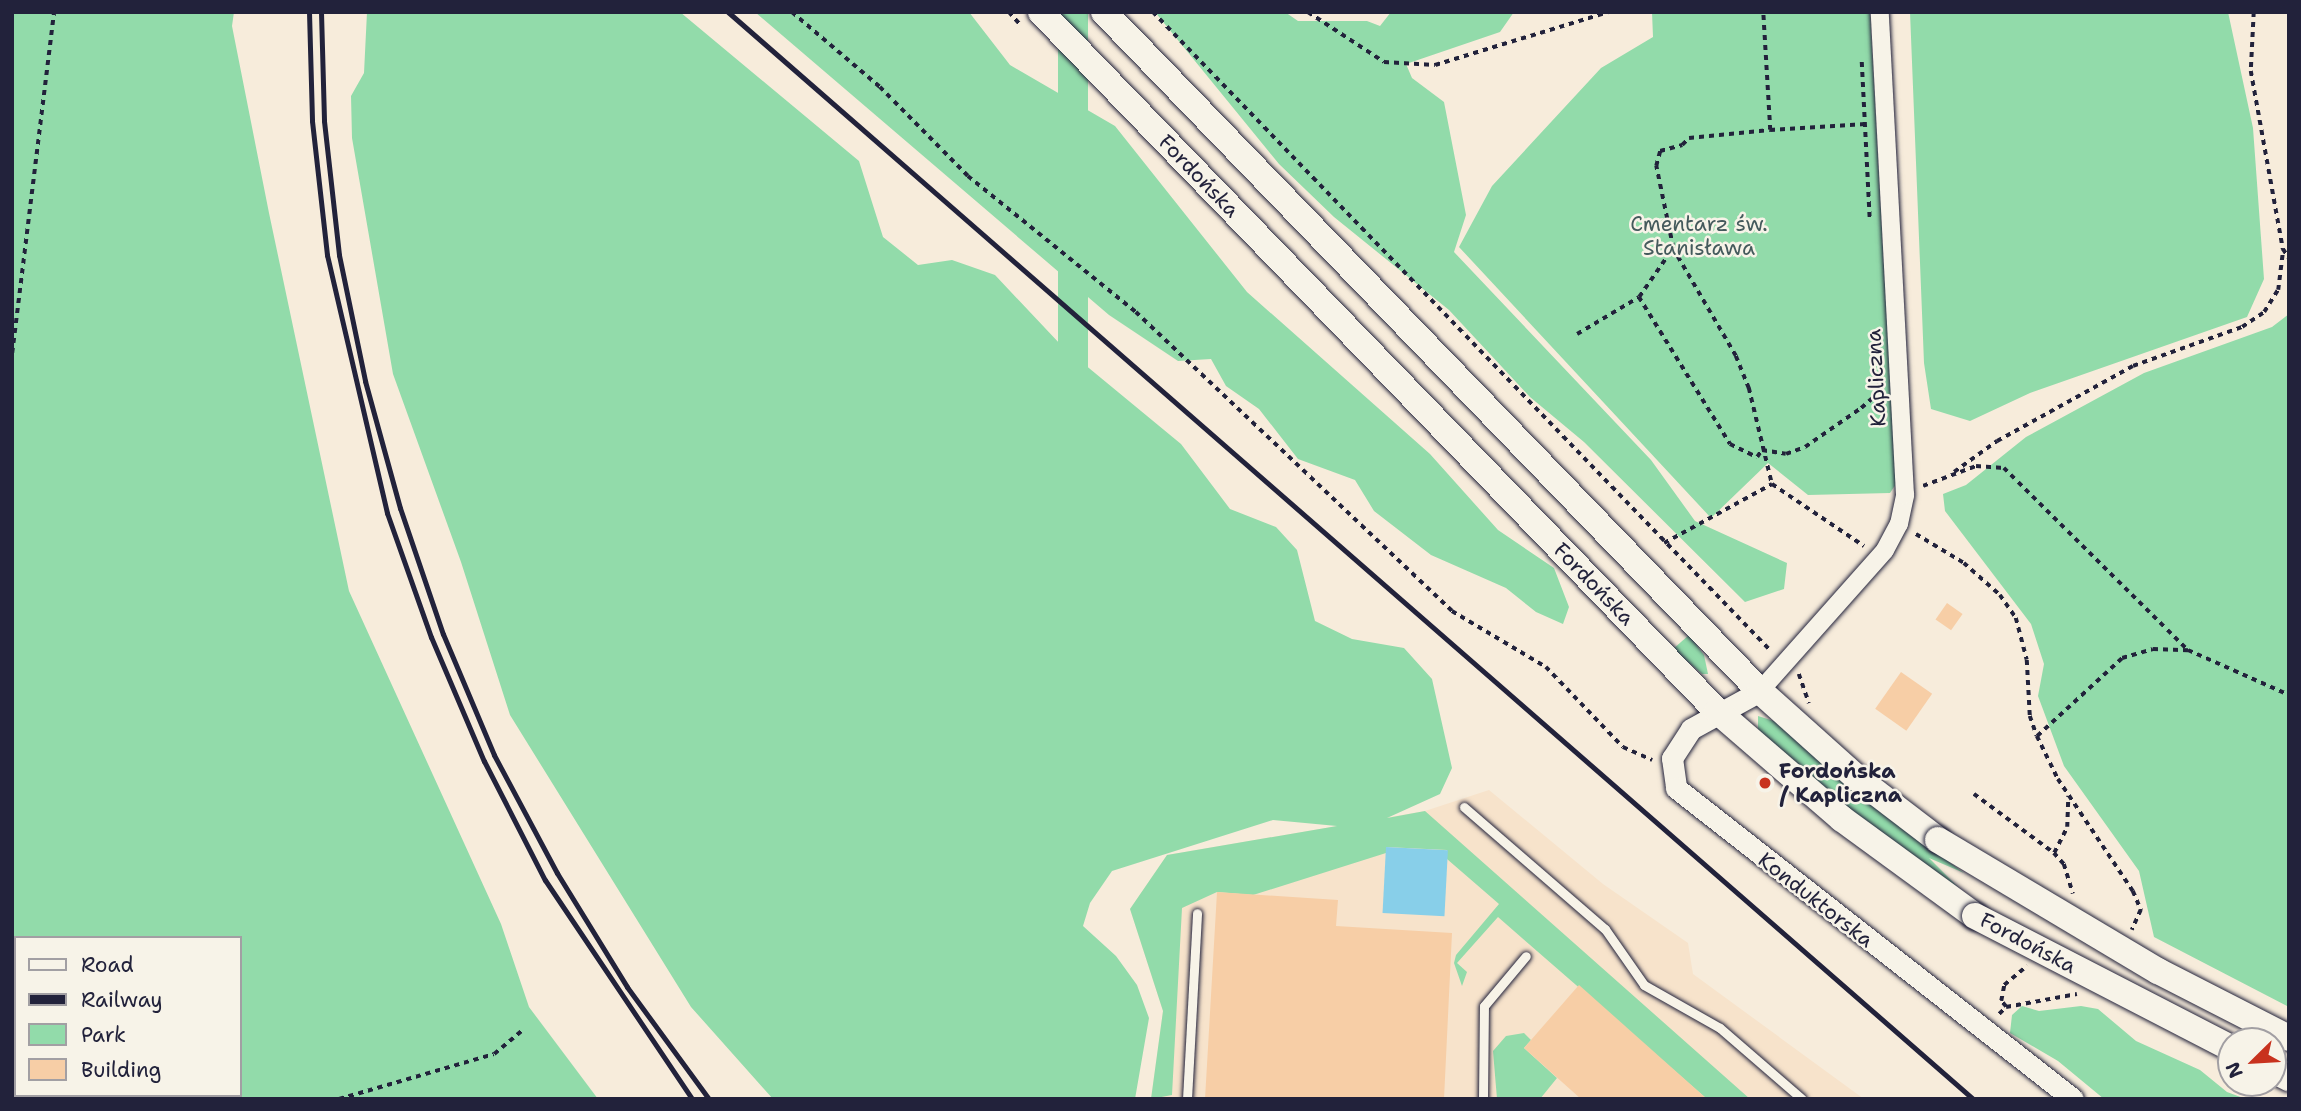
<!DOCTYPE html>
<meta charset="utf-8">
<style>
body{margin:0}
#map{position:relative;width:2301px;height:1111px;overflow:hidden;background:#f7ecdb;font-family:"Shantell Sans",sans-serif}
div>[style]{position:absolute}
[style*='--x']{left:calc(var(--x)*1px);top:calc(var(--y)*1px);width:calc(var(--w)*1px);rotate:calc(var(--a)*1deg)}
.built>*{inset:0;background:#f7e3cb}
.green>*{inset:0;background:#92dbaa;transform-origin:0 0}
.water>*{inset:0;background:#88cfe9;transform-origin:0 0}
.building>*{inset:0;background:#f7cea6;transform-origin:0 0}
.path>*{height:3.5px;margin-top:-1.75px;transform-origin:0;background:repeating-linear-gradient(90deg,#22223b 0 5px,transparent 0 10px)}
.roads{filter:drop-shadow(0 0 2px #22223b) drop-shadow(0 0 2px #22223b)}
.service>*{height:9px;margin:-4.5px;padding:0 4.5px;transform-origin:4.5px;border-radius:4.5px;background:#f7f3e8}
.minor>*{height:18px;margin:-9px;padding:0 9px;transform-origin:9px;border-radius:9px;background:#f7f3e8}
.tertiary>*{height:21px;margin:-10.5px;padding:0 10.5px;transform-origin:10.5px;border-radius:10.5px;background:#f7f3e8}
.primary>*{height:26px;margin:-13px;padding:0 13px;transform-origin:13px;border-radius:13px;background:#f7f3e8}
.rail>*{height:5px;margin:-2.5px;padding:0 2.5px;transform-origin:2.5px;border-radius:2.5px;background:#22223b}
.bridges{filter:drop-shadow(0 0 2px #22223b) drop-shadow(0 0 2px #22223b)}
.primary-bridge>*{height:26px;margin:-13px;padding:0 13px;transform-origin:13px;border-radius:13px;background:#f7f3e8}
.dots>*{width:19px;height:19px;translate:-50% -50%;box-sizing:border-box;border:4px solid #f7f3e8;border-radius:50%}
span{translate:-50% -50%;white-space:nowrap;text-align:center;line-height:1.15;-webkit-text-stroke:5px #f7f3e8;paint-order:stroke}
.street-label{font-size:21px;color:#22223b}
.park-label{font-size:21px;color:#445a5c}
.poi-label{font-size:21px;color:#22223b;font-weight:700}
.left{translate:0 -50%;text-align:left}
.frame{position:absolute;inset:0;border:14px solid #22223b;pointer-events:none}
.legend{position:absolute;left:14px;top:936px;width:228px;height:161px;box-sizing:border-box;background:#f7f3e8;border:2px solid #a29fa3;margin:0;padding:9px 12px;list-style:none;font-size:21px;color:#22223b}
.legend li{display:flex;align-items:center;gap:14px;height:35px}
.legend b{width:35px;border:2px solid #a29fa3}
.north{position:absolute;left:2217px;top:1027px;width:70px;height:70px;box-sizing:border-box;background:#f7f3e8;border:2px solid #a29fa3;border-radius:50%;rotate:246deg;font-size:19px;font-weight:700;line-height:28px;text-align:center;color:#22223b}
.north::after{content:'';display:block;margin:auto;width:24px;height:32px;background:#c8321e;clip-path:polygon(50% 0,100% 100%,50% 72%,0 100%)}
</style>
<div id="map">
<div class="built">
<div style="clip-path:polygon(1489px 790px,1603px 884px,1688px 943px,1693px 974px,1864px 1099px,1151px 1099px,1163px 1011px,1130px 909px,1167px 855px,1425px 811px)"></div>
</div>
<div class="green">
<div style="clip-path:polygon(evenodd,12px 12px,234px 12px,232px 26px,269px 213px,349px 591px,501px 924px,529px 1007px,598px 1099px,12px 1099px,12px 12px,16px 938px,240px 938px,240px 1095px,16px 1095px,16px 938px)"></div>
<div style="clip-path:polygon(367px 12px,680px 12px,859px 161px,883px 237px,918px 265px,952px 260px,995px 275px,1061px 345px,1181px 444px,1230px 509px,1276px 527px,1297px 550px,1315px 621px,1352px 639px,1404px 648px,1432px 679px,1452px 768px,1440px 794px,1387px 818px,1425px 811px,1750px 1099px,1707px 1099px,1498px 917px,1457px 963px,1467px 972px,1462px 986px,1454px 963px,1456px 955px,1499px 904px,1447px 859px,1447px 850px,1386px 847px,1386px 853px,1253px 895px,1217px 892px,1182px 908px,1172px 1095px,1151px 1099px,1163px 1011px,1130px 909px,1167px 855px,1337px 826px,1273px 820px,1112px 871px,1090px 903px,1083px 926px,1116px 956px,1137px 985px,1149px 1018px,1135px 1099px,773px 1099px,691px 1007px,510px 715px,461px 562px,393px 374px,352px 138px,351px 96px,364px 73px)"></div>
<div style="clip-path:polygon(755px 12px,969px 12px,1010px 65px,1115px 126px,1247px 292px,1430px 454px,1498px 530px,1554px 568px,1569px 607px,1563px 624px,1536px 612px,1506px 588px,1431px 555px,1374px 511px,1355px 480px,1298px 459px,1259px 409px,1226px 386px,1211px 359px,1178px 361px,1109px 315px)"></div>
<div style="left:1058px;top:12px;width:30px;height:873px"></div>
<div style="clip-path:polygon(1155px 12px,1285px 12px,1298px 21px,1367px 21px,1380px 26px,1391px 12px,1514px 12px,1500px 32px,1406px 64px,1412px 78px,1444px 102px,1466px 215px,1454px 252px,1651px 460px,1695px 521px,1787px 563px,1784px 589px,1745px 602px,1584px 442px,1530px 397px,1449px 310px,1334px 217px,1279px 164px)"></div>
<div style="clip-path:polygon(1652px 12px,1870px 12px,1896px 484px,1890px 493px,1808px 495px,1768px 463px,1711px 518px,1459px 247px,1492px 186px,1601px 68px,1653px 37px)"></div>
<div style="clip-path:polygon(1910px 12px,2228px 12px,2253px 128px,2264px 279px,2247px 317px,2030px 393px,1970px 421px,1931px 409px,1924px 363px)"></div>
<div style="clip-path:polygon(2289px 314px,2289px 1007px,2154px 937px,2139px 871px,2064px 766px,2038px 696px,2044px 664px,2031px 624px,1945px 511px,1943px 494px,1966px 485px,2026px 437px,2144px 373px,2272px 327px)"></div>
<div style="clip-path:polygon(1689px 635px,1704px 655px,1708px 674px,1702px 674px,1673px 649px)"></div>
<div style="clip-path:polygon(1758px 716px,1777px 722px,1896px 823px,1964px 873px,1929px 858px,1959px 888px,1856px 818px,1769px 743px,1758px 729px)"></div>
<div style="clip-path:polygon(2022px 1006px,2039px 1011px,2081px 1006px,2098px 1009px,2136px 1041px,2200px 1070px,2227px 1092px,2246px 1099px,2104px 1099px,2058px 1061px,2010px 1033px,2012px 1015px)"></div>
<div style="clip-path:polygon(1524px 1033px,1531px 1040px,1524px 1048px,1557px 1078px,1540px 1099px,1497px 1099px,1493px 1051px,1506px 1036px)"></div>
</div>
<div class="water">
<div style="left:1386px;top:847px;width:62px;height:66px;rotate:3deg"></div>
</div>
<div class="building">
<div style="left:1947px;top:603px;width:19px;height:20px;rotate:35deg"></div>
<div style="left:1901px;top:672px;width:38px;height:45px;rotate:35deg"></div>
<div style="clip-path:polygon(1217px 892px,1338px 900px,1336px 926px,1452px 933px,1444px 1099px,1205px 1099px)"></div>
<div style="clip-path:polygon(1579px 985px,1707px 1099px,1581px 1099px,1524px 1048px)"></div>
</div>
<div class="path">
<div style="--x:792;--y:12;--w:116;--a:40.4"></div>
<div style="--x:880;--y:87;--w:125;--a:45.3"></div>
<div style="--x:968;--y:176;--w:216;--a:39"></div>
<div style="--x:1136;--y:312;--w:435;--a:43.4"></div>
<div style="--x:1452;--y:611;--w:109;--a:30.8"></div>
<div style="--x:1546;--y:667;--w:111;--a:46.1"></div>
<div style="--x:1623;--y:747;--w:32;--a:24"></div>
<div style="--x:1009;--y:12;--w:15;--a:48"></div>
<div style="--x:1153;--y:12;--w:890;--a:45.96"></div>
<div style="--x:1308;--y:12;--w:91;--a:33.3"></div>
<div style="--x:1384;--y:62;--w:51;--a:3.4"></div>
<div style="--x:1435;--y:65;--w:181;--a:-17"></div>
<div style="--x:2254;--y:12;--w:59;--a:92.9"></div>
<div style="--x:2251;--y:71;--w:181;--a:79.8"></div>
<div style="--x:2283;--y:249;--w:11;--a:56"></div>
<div style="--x:1862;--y:62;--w:156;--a:87.1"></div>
<div style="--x:1770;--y:130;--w:96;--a:-3.6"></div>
<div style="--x:1673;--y:248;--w:125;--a:59.7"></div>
<div style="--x:1736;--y:356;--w:35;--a:68"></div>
<div style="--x:1749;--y:388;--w:99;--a:76.5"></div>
<div style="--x:1772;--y:484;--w:111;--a:34"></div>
<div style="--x:1639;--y:297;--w:173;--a:58.2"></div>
<div style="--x:1730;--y:444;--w:30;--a:26"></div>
<div style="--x:1757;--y:457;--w:7;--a:-56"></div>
<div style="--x:1577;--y:334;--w:72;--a:-30.8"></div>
<div style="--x:1639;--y:297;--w:60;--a:-55.2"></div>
<div style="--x:1673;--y:248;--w:84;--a:-101.7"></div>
<div style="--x:1656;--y:166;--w:16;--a:-75"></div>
<div style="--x:1660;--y:151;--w:23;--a:-15"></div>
<div style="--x:1682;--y:145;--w:10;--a:-45"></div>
<div style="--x:1689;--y:138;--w:81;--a:-5.6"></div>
<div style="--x:1770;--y:130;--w:118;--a:-93.4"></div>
<div style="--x:12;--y:353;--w:344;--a:-83"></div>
<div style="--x:1762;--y:450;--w:24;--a:9"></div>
<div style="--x:1786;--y:454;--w:20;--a:-20"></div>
<div style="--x:1805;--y:447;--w:68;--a:-34.9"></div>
<div style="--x:1861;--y:408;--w:18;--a:-41"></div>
<div style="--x:1875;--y:396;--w:14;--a:-73"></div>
<div style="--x:1954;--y:472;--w:53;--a:-35.8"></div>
<div style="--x:1997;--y:441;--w:155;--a:-28.9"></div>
<div style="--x:2133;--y:366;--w:116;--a:-19.7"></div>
<div style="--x:2242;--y:327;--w:27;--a:-34"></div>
<div style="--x:2264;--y:312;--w:26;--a:-58"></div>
<div style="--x:2278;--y:290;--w:41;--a:-83"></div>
<div style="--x:1923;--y:486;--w:57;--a:-20.7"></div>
<div style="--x:1976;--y:466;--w:28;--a:4"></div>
<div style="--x:2004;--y:468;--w:259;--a:44.7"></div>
<div style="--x:1916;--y:534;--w:56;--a:31.1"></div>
<div style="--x:1964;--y:563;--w:48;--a:41.6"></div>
<div style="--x:2000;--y:595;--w:28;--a:55"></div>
<div style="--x:2016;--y:618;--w:43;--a:75.3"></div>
<div style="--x:2027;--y:660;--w:56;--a:86.9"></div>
<div style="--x:2030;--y:716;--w:21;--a:71"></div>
<div style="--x:2037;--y:736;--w:48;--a:64"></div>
<div style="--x:2058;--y:779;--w:135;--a:56.2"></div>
<div style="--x:2133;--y:891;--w:21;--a:67"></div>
<div style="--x:2141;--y:910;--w:22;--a:114"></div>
<div style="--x:1664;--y:543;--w:123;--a:-28.6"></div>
<div style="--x:1799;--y:674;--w:31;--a:71"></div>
<div style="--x:2037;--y:736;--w:115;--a:-42.5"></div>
<div style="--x:2122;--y:658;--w:32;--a:-16"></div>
<div style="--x:2153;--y:649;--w:35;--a:2"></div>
<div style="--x:2188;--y:650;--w:111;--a:24"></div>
<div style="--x:1974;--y:794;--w:99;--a:36.4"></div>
<div style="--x:2054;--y:853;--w:15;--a:48"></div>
<div style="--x:2064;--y:864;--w:31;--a:73"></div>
<div style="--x:2054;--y:853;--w:29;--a:-63"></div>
<div style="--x:2067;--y:827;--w:31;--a:-88"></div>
<div style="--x:2006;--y:1007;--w:8;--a:-130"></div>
<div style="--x:2001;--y:1001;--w:16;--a:-79"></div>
<div style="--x:2004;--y:985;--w:30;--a:-40"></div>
<div style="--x:1999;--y:1014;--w:10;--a:-45"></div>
<div style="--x:2006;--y:1007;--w:72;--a:-10.4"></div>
<div style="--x:339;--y:1099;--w:161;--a:-16.2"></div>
<div style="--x:494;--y:1054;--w:39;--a:-40"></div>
</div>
<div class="roads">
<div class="service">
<div style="--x:1464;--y:807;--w:186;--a:40.9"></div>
<div style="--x:1605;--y:929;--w:68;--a:55.1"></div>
<div style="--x:1644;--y:985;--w:87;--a:29.5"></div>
<div style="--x:1720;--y:1028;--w:108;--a:40.9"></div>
<div style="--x:1187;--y:1099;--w:186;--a:-86.9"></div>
<div style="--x:1483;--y:1099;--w:93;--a:-89.4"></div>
<div style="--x:1484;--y:1006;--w:65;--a:-50"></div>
</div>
<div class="minor">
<div style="--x:1760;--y:691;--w:188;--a:-48.4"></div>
<div style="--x:1885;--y:550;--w:30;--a:-62"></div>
<div style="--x:1899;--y:524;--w:30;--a:-78"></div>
<div style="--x:1905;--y:495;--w:484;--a:-93"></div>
</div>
<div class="tertiary">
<div style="--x:1760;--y:691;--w:79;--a:151.2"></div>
<div style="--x:1691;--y:729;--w:35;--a:123"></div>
<div style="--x:1672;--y:758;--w:30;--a:82"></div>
<div style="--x:1676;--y:788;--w:504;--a:38.07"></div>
</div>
<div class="primary">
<div style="--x:1041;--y:12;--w:972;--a:45.96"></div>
<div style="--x:1717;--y:711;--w:165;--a:40.8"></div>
<div style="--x:1842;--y:819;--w:165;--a:36.1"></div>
<div style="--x:1104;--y:12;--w:944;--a:45.99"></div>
<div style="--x:1760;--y:691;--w:130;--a:41.9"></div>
<div style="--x:1857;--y:778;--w:102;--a:37.4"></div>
<div style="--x:2273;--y:1070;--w:18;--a:27"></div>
</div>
</div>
<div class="rail">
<div style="--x:309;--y:12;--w:109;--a:88.4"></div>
<div style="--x:312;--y:121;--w:135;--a:83.6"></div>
<div style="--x:327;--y:255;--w:265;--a:76.9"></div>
<div style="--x:387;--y:513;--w:132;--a:70.5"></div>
<div style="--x:431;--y:637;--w:135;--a:66.9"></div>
<div style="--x:484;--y:761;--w:134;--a:62.9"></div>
<div style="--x:545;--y:880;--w:264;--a:56.1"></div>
<div style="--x:321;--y:12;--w:109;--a:88.4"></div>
<div style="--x:324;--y:121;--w:135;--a:83.6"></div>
<div style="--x:339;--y:255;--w:129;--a:78.3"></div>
<div style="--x:365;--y:381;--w:132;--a:74.6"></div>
<div style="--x:400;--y:508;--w:133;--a:71.2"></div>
<div style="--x:443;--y:634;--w:131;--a:67.1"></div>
<div style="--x:494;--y:755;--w:134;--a:61.9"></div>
<div style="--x:557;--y:873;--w:134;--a:58.4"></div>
<div style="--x:627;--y:987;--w:139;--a:53.8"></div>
<div style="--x:728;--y:12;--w:1653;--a:41.12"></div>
</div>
<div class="bridges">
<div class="primary-bridge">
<div style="--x:1938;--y:840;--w:256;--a:30.8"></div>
<div style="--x:2158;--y:971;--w:147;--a:27.1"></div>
<div style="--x:1975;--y:916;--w:288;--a:27.3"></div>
</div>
</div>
<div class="dots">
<div style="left:1765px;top:783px;background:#c8321e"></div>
</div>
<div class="street-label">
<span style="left:1199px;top:176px;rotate:46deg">Fordońska</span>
<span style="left:1876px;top:378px;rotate:-93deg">Kapliczna</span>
<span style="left:1594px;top:584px;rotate:46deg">Fordońska</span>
<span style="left:1816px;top:900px;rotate:38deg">Konduktorska</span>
<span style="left:2028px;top:943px;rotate:28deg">Fordońska</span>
</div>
<div class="park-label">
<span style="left:1699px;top:236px">Cmentarz św.<br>Stanisława</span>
</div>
<div class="poi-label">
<span class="left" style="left:1779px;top:783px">Fordońska<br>/ Kapliczna</span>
</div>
<div class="frame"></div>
<ul class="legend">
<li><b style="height:9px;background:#f7f3e8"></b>Road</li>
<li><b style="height:9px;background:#22223b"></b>Railway</li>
<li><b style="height:19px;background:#92dbaa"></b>Park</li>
<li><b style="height:19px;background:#f7cea6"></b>Building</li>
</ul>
<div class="north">N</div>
</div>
